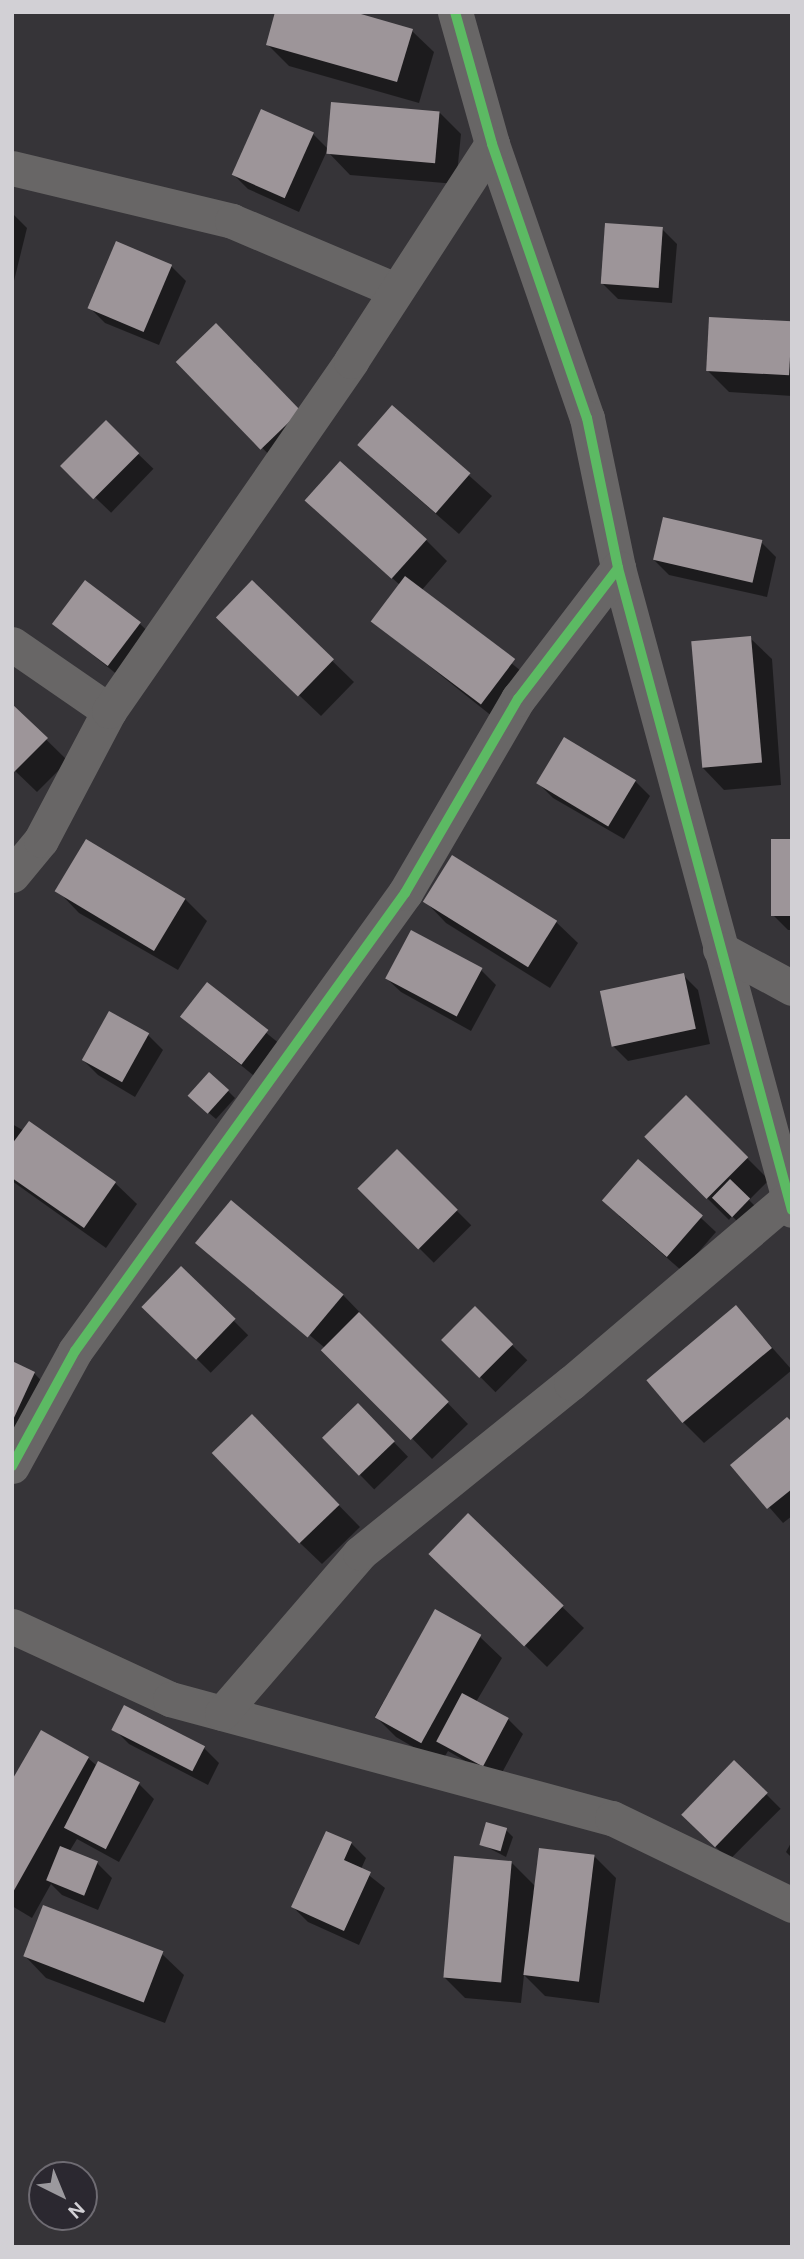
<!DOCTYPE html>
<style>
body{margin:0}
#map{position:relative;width:804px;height:2259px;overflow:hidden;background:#363438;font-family:"DM Sans",sans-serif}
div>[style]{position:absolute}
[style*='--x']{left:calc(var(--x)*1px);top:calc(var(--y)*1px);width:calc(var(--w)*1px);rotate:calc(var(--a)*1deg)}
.shadow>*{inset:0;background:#0007;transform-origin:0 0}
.building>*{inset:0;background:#9d9599;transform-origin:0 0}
.minor>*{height:35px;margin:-17.5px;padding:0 17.5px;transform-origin:17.5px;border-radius:17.5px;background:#686666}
.cycleway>*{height:10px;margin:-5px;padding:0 5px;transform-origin:5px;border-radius:5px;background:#5cba63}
span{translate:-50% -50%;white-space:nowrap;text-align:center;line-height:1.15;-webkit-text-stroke:7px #2b2830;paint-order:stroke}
.frame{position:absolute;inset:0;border:14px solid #d2d0d5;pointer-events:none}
.north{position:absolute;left:28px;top:2161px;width:70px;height:70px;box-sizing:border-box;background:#2b2830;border:2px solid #6e6b72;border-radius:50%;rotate:137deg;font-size:19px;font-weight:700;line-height:28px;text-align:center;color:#d2d0d5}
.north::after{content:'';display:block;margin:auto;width:24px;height:32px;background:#9b999e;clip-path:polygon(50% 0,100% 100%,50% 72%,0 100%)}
</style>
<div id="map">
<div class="shadow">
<div style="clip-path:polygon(412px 31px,434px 52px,419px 103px,289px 66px,268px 45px)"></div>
<div style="clip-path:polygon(439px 112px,461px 134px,456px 184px,350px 175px,327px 151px,299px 212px,248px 189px,233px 174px,313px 134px,329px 150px)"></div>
<div style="clip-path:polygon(12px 213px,27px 228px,12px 289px)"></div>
<div style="clip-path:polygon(662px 229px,677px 244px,672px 303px,618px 299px,603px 284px)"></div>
<div style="clip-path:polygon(171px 266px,186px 281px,159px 345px,105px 323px,90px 308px)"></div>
<div style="clip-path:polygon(792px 324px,792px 396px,729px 392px,707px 370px)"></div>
<div style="clip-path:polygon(178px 362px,321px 433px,283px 469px)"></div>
<div style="clip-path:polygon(392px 407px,492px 496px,459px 534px,381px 466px)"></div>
<div style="left:106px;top:423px;width:66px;height:61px;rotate:44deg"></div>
<div style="clip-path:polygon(329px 522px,426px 540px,447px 561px,421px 591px,536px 683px,503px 725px,373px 621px,400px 585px)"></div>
<div style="clip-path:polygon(761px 542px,776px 557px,767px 597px,669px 575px,654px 560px)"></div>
<div style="clip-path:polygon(252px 583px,354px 682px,321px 716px,240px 639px)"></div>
<div style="clip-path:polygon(54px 624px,140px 624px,155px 638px,124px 680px)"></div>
<div style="clip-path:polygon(750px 638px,772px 659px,781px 785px,724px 790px,703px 768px)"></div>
<div style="clip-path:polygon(12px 706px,68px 761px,37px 792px,12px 768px)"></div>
<div style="clip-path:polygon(635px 781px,650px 796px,624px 839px,553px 798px,538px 783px)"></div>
<div style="clip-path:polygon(792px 841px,792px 930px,788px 930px,773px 915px)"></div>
<div style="clip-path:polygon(58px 891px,185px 899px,207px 921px,178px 970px,79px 913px)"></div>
<div style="clip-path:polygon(425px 901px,556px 922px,578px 943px,550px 988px,446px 923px)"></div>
<div style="clip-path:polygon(481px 970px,496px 985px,471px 1031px,401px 992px,386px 978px)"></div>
<div style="clip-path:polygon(683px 975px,698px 990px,710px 1044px,628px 1061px,613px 1046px)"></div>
<div style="left:207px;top:985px;width:97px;height:41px;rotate:39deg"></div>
<div style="clip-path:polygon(148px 1035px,163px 1050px,135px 1097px,98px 1075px,83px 1060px)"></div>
<div style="clip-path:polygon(228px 1091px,235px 1098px,216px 1119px,197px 1103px)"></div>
<div style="clip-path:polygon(686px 1097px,769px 1180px,749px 1200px,755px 1206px,739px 1223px,732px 1216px,729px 1220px,646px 1137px)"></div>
<div style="clip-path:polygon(12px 1124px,115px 1183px,137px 1204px,106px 1248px,12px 1181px)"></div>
<div style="left:397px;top:1151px;width:105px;height:53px;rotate:45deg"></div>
<div style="clip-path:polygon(619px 1216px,701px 1218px,716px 1232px,682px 1271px)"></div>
<div style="clip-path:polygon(199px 1243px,343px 1295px,468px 1424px,432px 1459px,325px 1348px)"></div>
<div style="left:181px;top:1268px;width:95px;height:53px;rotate:45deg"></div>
<div style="clip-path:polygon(736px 1307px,792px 1370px,704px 1443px,683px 1422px)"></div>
<div style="left:475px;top:1308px;width:74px;height:45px;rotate:45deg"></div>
<div style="clip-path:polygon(12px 1363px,34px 1373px,55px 1395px,12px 1431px)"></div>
<div style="left:358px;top:1405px;width:72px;height:47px;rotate:46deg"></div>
<div style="clip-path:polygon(792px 1424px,792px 1516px,783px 1523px,732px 1465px)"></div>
<div style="clip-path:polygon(273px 1438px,360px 1527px,322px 1564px,300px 1543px)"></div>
<div style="clip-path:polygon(468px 1516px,584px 1628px,547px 1667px,453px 1575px)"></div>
<div style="clip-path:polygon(436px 1611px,480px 1637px,502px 1658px,476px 1702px,508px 1719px,523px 1734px,498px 1780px,448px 1751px,441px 1763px,396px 1737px,375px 1716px)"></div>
<div style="clip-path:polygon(114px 1729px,204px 1748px,219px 1763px,208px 1785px,129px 1744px)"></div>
<div style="clip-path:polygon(88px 1758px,97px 1766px,139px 1784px,154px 1799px,119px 1862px,77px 1839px,69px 1852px,97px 1863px,112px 1878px,98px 1910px,62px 1895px,51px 1884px,32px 1918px,12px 1906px,12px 1784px)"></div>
<div style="left:734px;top:1762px;width:66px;height:73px;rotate:45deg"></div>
<div style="clip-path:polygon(506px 1830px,513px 1837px,506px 1857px,481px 1844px)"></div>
<div style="clip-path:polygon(792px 1841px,792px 1858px,786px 1852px)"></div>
<div style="clip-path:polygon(351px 1843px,366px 1858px,361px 1869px,385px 1888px,359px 1945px,308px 1922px,293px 1907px)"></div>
<div style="clip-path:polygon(595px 1857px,616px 1878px,599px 2003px,545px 1996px,524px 1975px,521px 2003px,465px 1998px,443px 1976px,512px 1863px,535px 1886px)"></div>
<div style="clip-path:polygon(162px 1954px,184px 1975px,165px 2023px,46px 1978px,25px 1956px)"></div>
</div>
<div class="building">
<div style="clip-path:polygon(275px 12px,354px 12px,413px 29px,397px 82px,266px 45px)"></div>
<div style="left:331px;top:102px;width:109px;height:52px;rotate:5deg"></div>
<div style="left:261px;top:109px;width:58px;height:72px;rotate:24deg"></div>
<div style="left:605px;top:223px;width:58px;height:61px;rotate:4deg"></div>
<div style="left:116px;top:241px;width:61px;height:73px;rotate:23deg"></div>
<div style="left:709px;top:317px;width:83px;height:54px;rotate:3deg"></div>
<div style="left:216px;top:323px;width:122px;height:56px;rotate:46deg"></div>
<div style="left:392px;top:405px;width:104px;height:53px;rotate:41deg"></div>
<div style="left:106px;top:420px;width:47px;height:65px;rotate:45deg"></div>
<div style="left:340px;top:461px;width:117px;height:53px;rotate:42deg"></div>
<div style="left:663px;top:517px;width:102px;height:44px;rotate:13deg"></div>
<div style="left:405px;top:576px;width:138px;height:57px;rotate:37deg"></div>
<div style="left:85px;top:580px;width:70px;height:55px;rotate:37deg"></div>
<div style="left:252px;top:580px;width:114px;height:52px;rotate:44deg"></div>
<div style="left:751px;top:636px;width:127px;height:60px;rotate:85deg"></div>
<div style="clip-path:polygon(12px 704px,48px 738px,14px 772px,12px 770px)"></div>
<div style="left:564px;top:737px;width:84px;height:54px;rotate:31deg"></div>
<div style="left:86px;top:839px;width:116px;height:61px;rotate:31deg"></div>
<div style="left:792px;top:839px;width:77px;height:21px;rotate:90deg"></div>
<div style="left:452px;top:855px;width:124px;height:55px;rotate:32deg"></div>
<div style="left:411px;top:930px;width:81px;height:55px;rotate:28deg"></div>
<div style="left:684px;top:973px;width:57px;height:86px;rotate:78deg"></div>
<div style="left:207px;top:982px;width:78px;height:44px;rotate:38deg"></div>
<div style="left:109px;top:1011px;width:46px;height:56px;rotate:29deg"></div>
<div style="left:209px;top:1072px;width:27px;height:32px;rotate:42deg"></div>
<div style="left:686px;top:1095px;width:88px;height:59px;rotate:45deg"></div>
<div style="clip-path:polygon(29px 1121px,116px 1182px,84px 1228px,12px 1178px,12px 1144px)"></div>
<div style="left:397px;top:1149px;width:86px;height:56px;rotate:45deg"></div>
<div style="left:638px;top:1159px;width:86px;height:55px;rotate:41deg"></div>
<div style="left:730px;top:1179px;width:28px;height:26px;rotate:44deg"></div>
<div style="left:231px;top:1200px;width:147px;height:56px;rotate:40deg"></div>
<div style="left:181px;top:1266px;width:76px;height:57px;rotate:44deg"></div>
<div style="left:736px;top:1305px;width:56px;height:117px;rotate:50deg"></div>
<div style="left:475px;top:1306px;width:54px;height:48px;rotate:45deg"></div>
<div style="left:359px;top:1312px;width:127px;height:54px;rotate:45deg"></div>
<div style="clip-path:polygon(12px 1361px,35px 1372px,12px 1422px)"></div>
<div style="left:358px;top:1403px;width:53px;height:50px;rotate:46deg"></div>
<div style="left:252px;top:1414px;width:126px;height:56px;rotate:46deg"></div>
<div style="clip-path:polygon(787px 1417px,792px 1422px,792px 1489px,767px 1509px,730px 1465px)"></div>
<div style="left:468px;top:1513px;width:133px;height:57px;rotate:44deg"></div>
<div style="left:435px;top:1609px;width:53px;height:124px;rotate:29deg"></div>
<div style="left:462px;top:1693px;width:53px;height:55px;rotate:28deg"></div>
<div style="left:124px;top:1705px;width:91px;height:28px;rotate:27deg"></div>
<div style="clip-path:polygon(41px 1730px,89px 1757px,12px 1894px,12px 1780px)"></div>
<div style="left:734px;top:1760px;width:47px;height:76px;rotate:44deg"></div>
<div style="left:98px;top:1761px;width:47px;height:75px;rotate:27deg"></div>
<div style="left:486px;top:1822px;width:22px;height:24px;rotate:16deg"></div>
<div style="clip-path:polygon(326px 1831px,352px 1842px,344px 1860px,371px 1872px,344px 1931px,291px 1907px)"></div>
<div style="left:60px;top:1846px;width:41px;height:37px;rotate:22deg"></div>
<div style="left:539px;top:1848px;width:56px;height:128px;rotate:7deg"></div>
<div style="left:454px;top:1856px;width:58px;height:122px;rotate:5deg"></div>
<div style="left:43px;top:1905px;width:129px;height:55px;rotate:21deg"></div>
</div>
<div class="minor">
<div style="--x:455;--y:12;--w:137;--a:74.3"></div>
<div style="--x:492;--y:144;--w:290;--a:70.9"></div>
<div style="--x:587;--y:418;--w:153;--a:78.3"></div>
<div style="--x:618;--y:568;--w:665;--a:74.84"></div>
<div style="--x:12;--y:168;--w:226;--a:13.5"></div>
<div style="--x:232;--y:221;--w:177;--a:22.9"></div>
<div style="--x:12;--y:644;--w:118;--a:34.6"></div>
<div style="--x:12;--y:875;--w:45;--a:-50.4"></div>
<div style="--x:41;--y:840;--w:146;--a:-62.2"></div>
<div style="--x:109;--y:711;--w:426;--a:-55.3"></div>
<div style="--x:351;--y:361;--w:259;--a:-57"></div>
<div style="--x:720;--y:949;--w:82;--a:28.4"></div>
<div style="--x:12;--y:1466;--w:131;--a:-61.3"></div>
<div style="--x:75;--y:1351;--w:565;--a:-54.23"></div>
<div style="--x:405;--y:893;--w:225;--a:-59.8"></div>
<div style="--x:518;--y:699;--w:165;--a:-52.6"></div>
<div style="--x:12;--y:1626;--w:174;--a:24.8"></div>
<div style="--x:170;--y:1699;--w:458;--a:15.1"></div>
<div style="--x:612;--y:1818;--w:200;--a:25.8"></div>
<div style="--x:222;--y:1713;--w:211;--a:-49.2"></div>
<div style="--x:360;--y:1553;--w:271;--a:-38.9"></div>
<div style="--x:571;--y:1383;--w:290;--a:-40.4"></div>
</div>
<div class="cycleway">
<div style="--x:455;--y:12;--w:137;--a:74.3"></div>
<div style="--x:492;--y:144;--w:290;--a:70.9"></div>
<div style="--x:587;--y:418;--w:153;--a:78.3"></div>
<div style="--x:618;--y:568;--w:665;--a:74.84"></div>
<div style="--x:12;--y:1466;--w:131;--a:-61.3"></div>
<div style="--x:75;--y:1351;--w:565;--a:-54.23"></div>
<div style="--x:405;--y:893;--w:225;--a:-59.8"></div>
<div style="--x:518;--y:699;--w:165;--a:-52.6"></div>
</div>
<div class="frame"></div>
<div class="north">N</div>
</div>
